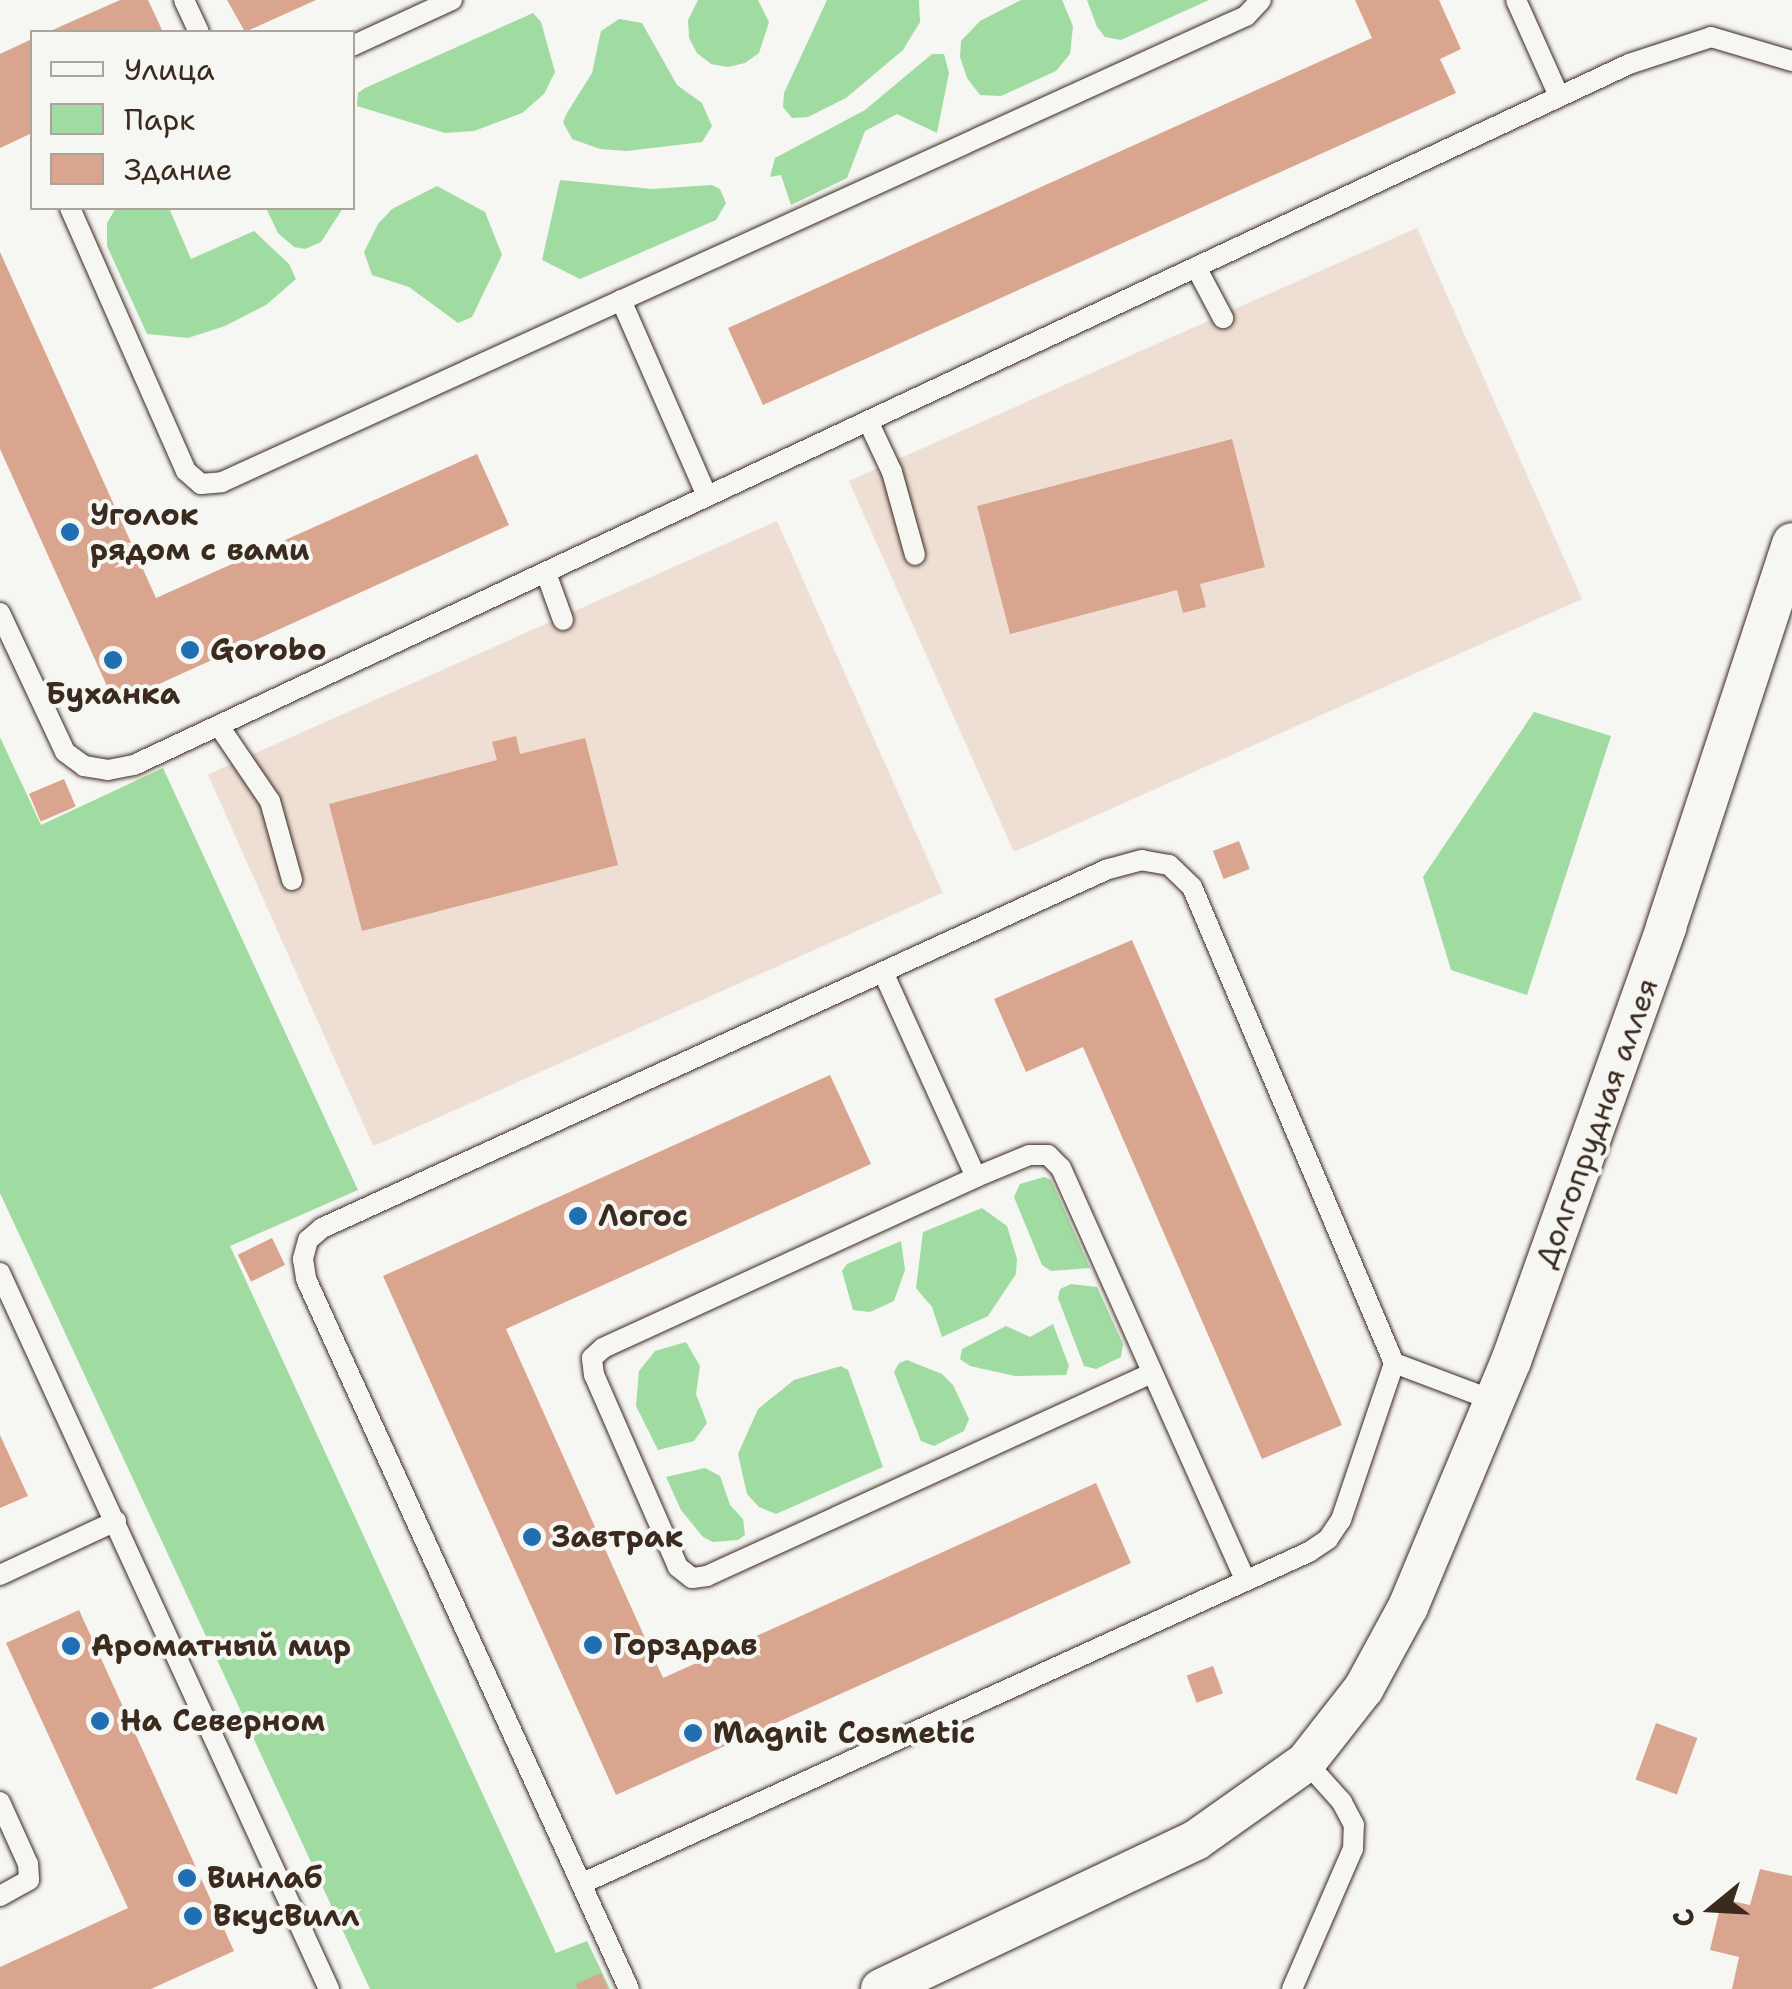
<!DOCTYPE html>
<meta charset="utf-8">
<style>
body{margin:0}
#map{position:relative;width:1792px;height:1989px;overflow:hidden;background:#f6f6f2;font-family:"Shantell Sans",sans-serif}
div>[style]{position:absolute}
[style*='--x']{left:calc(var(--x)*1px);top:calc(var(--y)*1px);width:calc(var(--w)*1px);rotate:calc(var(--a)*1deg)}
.built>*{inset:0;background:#eeded4;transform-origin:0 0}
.green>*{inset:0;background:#a0dba2}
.building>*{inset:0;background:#daa58f;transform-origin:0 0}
.roads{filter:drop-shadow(0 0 2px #3b2a1e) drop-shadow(0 0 2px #3b2a1e)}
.service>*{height:20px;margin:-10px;padding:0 10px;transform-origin:10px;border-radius:10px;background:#f6f6f2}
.minor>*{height:40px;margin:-20px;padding:0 20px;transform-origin:20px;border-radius:20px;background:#f6f6f2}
.dots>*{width:28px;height:28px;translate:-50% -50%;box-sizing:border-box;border:5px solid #f6f6f2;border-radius:50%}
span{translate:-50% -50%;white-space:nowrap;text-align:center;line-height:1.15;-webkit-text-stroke:8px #f6f6f2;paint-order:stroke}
.poi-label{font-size:30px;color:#3b2a1e;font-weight:700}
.left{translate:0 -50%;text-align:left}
.street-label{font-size:30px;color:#3b2a1e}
.legend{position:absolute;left:30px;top:30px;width:325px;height:180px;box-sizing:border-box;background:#f6f6f2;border:2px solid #aba49d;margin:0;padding:12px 18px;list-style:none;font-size:30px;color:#3b2a1e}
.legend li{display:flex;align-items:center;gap:20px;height:50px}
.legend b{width:50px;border:2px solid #aba49d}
.north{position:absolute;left:1662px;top:1859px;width:100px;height:100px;-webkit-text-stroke:8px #f6f6f2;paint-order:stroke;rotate:252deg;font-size:28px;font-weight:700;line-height:40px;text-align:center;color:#3b2a1e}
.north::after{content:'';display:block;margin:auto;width:35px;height:45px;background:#3b2a1e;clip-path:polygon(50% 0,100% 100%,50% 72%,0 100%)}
</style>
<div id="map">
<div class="built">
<div style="left:1417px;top:228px;width:406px;height:622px;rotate:66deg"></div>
<div style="left:777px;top:521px;width:407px;height:623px;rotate:66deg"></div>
</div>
<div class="green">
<div style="clip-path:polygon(698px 0,758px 0,769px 22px,759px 53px,745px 63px,728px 67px,711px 64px,697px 53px,689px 38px,688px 20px)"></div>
<div style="clip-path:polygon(827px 0,919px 0,920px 22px,903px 50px,846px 98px,808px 117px,792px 118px,783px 107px,784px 93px)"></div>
<div style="clip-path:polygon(1021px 0,1062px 0,1073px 26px,1070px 54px,1056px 71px,1001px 96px,980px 95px,967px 78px,960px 57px,961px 41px,980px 21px)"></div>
<div style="clip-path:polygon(1087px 0,1209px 0,1121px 40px,1105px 37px,1097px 27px)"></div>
<div style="clip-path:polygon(533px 13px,541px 22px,555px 72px,544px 94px,522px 113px,474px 131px,445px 133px,357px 106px,358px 93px,365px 88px)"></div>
<div style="clip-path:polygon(619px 19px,642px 23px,677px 85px,702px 103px,712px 126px,702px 142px,627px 151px,600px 149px,572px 139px,563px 122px,567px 113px,592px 73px,601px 31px)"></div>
<div style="clip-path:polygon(932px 54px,944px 54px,949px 73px,937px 133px,897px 114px,865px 131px,847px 178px,791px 205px,781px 175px,770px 177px,775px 158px,865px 110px)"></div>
<div style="clip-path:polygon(560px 180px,652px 189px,712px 185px,720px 189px,726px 203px,716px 220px,580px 279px,542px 260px)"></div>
<div style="clip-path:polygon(437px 186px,485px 212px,502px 255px,472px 317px,458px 323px,409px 287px,372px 275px,364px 252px,378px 224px,392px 209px)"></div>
<div style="clip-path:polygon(116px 208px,169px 208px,191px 259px,254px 231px,289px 264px,296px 279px,266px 305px,225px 326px,188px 338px,147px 334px,107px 246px,107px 223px)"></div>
<div style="clip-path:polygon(266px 208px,343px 208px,321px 242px,305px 249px,294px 247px,278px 233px)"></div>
<div style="clip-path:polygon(1534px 712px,1611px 736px,1527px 995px,1451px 970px,1423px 877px)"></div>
<div style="clip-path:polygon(0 737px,41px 825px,163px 768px,358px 1190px,230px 1246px,556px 1953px,587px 1941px,610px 1989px,370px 1989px,0 1193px)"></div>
<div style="clip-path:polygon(1044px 1177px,1051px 1180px,1090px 1268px,1051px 1271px,1042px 1265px,1014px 1197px,1020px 1184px)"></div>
<div style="clip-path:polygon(982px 1208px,1007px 1226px,1017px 1259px,1016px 1274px,988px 1316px,942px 1337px,932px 1307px,916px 1288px,923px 1232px)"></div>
<div style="clip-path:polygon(901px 1241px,905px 1270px,894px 1301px,870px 1312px,853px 1310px,842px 1271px,847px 1264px)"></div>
<div style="clip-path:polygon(1071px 1284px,1097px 1287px,1123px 1344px,1121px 1357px,1096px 1369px,1084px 1366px,1058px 1298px,1060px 1289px)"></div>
<div style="clip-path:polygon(1053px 1324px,1069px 1366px,1066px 1375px,1015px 1376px,970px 1366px,960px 1359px,962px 1349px,1006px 1326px,1030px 1337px)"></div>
<div style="clip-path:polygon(686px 1342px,700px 1366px,696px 1394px,707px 1423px,694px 1441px,658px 1450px,636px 1406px,639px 1371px,655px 1351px)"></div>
<div style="clip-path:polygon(907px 1360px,942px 1374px,953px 1385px,969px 1419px,964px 1431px,934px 1446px,921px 1441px,894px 1372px,899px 1363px)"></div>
<div style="clip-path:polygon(841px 1366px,848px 1370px,883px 1467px,776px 1514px,759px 1507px,747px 1494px,738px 1454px,758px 1409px,794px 1380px)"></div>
<div style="clip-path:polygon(705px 1468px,720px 1476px,730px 1505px,743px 1519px,745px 1535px,738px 1540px,713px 1542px,703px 1537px,681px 1510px,666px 1477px)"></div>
</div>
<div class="building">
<div style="clip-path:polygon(120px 0,148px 0,163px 32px,48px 32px)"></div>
<div style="clip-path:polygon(227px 0,316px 0,245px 32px)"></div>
<div style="clip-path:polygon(1355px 0,1439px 0,1461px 49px,1440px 59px,1456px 93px,763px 405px,728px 328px,1372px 38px)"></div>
<div style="clip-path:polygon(32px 39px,32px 133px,0 148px,0 54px)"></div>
<div style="clip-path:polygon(0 252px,156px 598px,477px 454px,509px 525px,115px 704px,0 449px)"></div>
<div style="clip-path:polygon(1232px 439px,1265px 567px,1200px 584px,1206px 607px,1183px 613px,1177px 590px,1010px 634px,977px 506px)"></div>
<div style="clip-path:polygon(516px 736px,520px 754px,585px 738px,618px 865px,362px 931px,329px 804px,497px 760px,492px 742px)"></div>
<div style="left:64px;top:779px;width:30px;height:38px;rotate:67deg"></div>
<div style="left:1239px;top:841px;width:30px;height:28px;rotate:69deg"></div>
<div style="clip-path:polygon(1132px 940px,1342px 1425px,1262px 1459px,1083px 1047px,1026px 1072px,994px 999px)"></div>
<div style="clip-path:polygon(830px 1075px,871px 1164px,506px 1329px,663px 1678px,1096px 1483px,1131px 1563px,616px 1795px,383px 1276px)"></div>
<div style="left:272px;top:1238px;width:30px;height:38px;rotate:64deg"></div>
<div style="clip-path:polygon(0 1435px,28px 1496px,0 1508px)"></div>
<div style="clip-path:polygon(79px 1610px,234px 1951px,151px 1989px,0 1989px,0 1967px,128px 1908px,6px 1643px)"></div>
<div style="left:1213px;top:1666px;width:29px;height:28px;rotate:70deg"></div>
<div style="left:1656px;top:1723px;width:44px;height:60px;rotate:20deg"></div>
<div style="clip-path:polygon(1760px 1869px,1792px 1876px,1792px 1989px,1732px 1989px,1739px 1957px,1710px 1950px,1722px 1899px,1750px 1905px)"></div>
<div style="clip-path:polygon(601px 1973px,608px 1989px,578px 1989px,576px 1984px)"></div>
</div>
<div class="roads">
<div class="service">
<div style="--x:184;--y:0;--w:35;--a:65"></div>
<div style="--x:1516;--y:0;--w:105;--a:65.9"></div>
<div style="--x:352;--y:46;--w:110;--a:-24.7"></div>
<div style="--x:70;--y:208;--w:287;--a:66.2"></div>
<div style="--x:186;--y:471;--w:20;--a:41"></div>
<div style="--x:201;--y:484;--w:21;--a:-5"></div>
<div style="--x:222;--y:482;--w:1125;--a:-24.47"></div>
<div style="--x:1246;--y:16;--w:22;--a:-47"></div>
<div style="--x:1196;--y:267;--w:58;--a:62.1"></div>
<div style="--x:621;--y:300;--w:214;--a:66.3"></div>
<div style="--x:868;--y:421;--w:56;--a:64.8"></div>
<div style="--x:892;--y:472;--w:86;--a:74.5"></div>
<div style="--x:546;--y:573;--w:50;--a:70.1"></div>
<div style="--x:0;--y:613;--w:153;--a:64.9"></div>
<div style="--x:65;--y:752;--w:24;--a:36"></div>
<div style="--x:84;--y:766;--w:24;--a:9"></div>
<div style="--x:108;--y:770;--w:26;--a:-11"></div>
<div style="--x:134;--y:765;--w:1651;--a:-25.12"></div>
<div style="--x:1629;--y:64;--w:86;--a:-18.2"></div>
<div style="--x:1711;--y:37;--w:84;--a:16.5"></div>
<div style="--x:219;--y:726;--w:91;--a:55.8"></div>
<div style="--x:270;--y:801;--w:82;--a:74.4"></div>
<div style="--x:883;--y:972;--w:225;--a:65.6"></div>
<div style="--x:0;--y:1273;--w:788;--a:65.32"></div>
<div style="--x:1394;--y:1363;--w:108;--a:20.6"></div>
<div style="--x:1152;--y:1373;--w:489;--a:155.5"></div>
<div style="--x:707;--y:1576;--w:15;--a:172"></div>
<div style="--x:692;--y:1578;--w:18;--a:-142"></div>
<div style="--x:678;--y:1567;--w:210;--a:-113.6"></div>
<div style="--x:594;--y:1375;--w:17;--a:-97"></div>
<div style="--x:592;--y:1358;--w:15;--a:-42"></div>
<div style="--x:603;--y:1348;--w:410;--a:-24.6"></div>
<div style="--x:976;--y:1177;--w:57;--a:-22.5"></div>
<div style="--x:1029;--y:1155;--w:19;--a:0"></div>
<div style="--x:1048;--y:1155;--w:18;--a:45"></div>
<div style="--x:1061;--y:1168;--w:450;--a:65.9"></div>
<div style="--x:0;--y:1575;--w:128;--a:-25"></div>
<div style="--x:0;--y:1802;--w:68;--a:65.7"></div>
<div style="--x:28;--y:1864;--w:16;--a:86"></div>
<div style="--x:29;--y:1880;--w:33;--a:151"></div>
<div style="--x:583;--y:1883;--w:798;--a:-24.51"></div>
<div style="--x:1309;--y:1552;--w:23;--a:-34"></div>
<div style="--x:1328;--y:1539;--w:23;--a:-56"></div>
<div style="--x:1341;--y:1520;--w:166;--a:-71.3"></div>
<div style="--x:1394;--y:1363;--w:517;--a:-112.99"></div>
<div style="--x:1192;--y:887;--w:32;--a:-136"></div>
<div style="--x:1169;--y:865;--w:27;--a:-170"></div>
<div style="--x:1142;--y:860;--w:35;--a:165"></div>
<div style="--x:1108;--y:869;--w:864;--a:155.45"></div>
<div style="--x:322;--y:1228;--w:18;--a:139"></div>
<div style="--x:308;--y:1240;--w:20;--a:105"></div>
<div style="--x:303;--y:1259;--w:20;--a:81"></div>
<div style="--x:306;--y:1279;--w:780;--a:65.54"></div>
<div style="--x:1292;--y:1989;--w:153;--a:-66.5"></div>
<div style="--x:1353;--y:1849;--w:24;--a:-88"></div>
<div style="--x:1354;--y:1825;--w:26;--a:-118"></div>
<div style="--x:1342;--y:1802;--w:54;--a:-132"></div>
</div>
<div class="minor">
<div style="--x:881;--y:1989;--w:348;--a:-25.3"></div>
<div style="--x:1196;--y:1840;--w:135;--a:-35.3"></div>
<div style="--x:1306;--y:1762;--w:94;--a:-51.9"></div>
<div style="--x:1364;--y:1688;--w:92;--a:-61.5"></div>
<div style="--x:1408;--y:1607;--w:267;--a:-67.3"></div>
<div style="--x:1511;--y:1361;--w:461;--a:-70.3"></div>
<div style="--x:1666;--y:927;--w:404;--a:-71.8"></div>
</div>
</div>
<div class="dots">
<div style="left:70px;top:532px;background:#1f6fb2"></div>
<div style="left:190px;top:650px;background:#1f6fb2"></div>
<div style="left:113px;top:660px;background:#1f6fb2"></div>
<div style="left:578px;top:1216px;background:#1f6fb2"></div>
<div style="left:532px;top:1537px;background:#1f6fb2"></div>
<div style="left:593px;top:1645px;background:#1f6fb2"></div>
<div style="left:71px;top:1646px;background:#1f6fb2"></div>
<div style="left:100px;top:1721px;background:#1f6fb2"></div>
<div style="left:693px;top:1733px;background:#1f6fb2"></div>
<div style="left:187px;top:1878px;background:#1f6fb2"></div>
<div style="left:193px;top:1916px;background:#1f6fb2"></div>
</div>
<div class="poi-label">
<span class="left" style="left:90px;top:532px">Уголок<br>рядом с вами</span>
<span class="left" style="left:210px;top:650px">Gorobo</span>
<span style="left:113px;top:694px">Буханка</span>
<span class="left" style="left:598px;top:1216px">Логос</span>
<span class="left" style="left:552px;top:1537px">Завтрак</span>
<span class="left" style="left:613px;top:1645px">Горздрав</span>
<span class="left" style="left:91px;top:1646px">Ароматный мир</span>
<span class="left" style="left:120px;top:1721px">На Северном</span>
<span class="left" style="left:713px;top:1733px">Magnit Cosmetic</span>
<span class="left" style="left:207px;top:1878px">Винлаб</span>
<span class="left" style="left:213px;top:1916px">ВкусВилл</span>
</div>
<div class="street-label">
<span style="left:1597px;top:1123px;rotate:-70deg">Долгопрудная аллея</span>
</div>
<ul class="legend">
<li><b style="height:12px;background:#f6f6f2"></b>Улица</li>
<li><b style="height:28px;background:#a0dba2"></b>Парк</li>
<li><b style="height:28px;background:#daa58f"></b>Здание</li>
</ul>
<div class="north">С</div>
</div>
